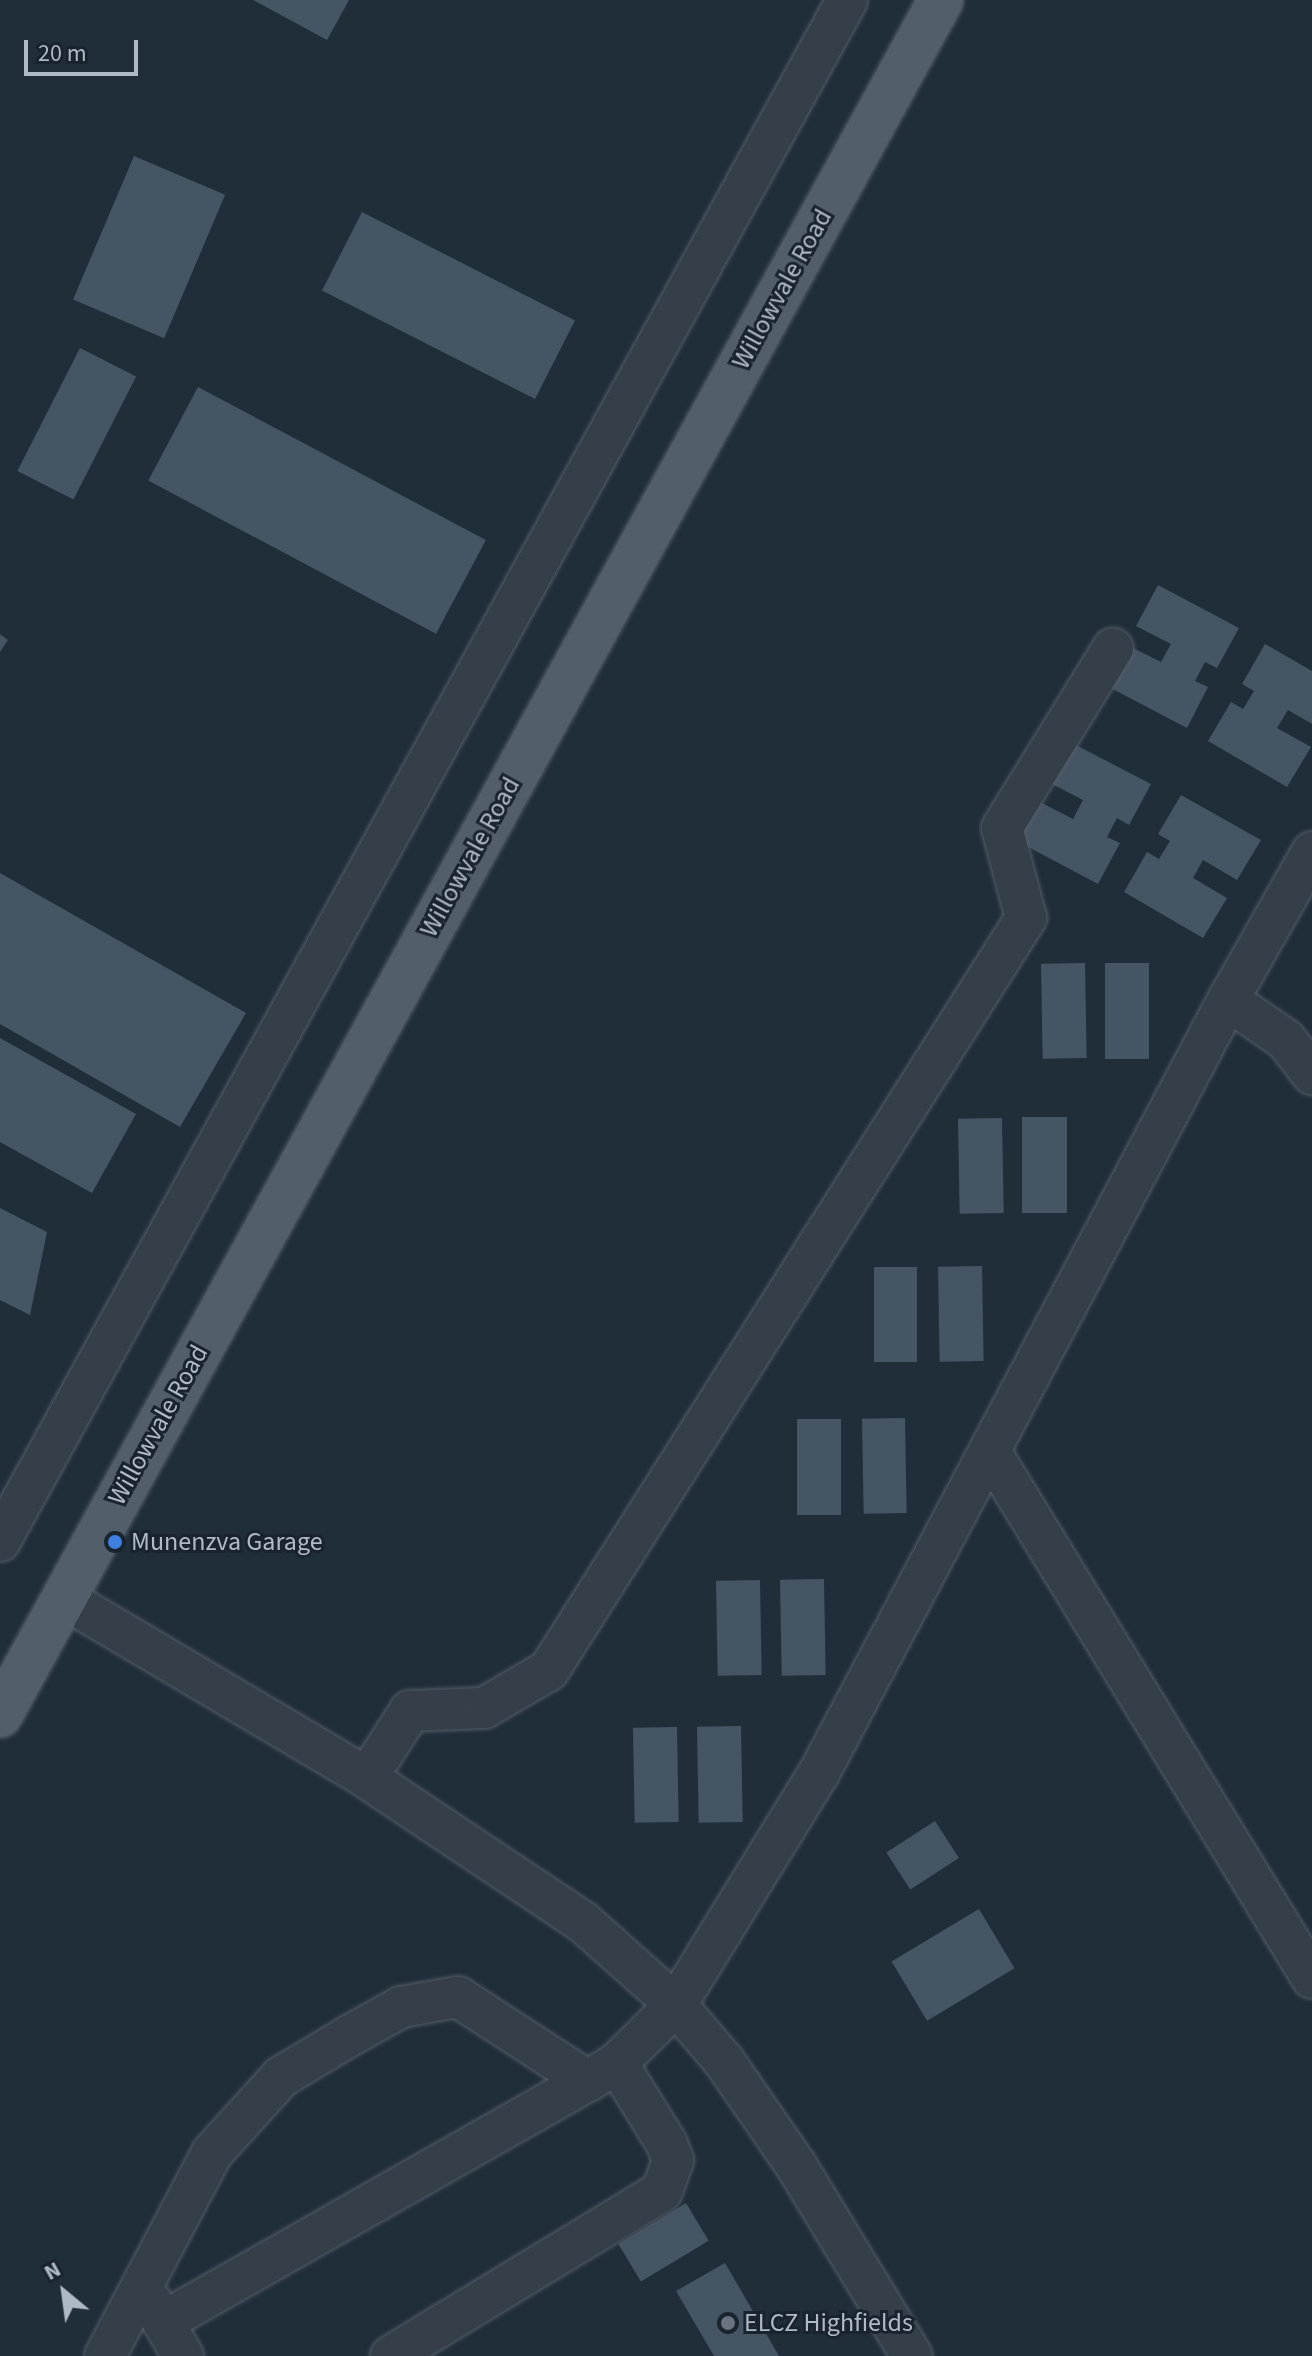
<!DOCTYPE html>
<style>
body{margin:0}
#map{position:relative;width:1312px;height:2356px;overflow:hidden;background:#202e3a;font-family:"Source Sans 3",sans-serif}
div>[style]{position:absolute}
[style*='--x']{left:calc(var(--x)*1px);top:calc(var(--y)*1px);width:calc(var(--w)*1px);rotate:calc(var(--a)*1deg)}
.building>*{inset:0;background:#465564;transform-origin:0 0}
.roads{filter:drop-shadow(0 0 2px #525d68) drop-shadow(0 0 2px #525d68)}
.minor>*{height:40px;margin:-20px;padding:0 20px;transform-origin:20px;border-radius:20px;background:#343f4a}
.major>*{height:44px;margin:-22px;padding:0 22px;transform-origin:22px;border-radius:22px;background:#525f6a}
.dots>*{width:22px;height:22px;translate:-50% -50%;box-sizing:border-box;border:4px solid #19242f;border-radius:50%}
span{translate:-50% -50%;white-space:nowrap;text-align:center;line-height:1.15;-webkit-text-stroke:6px #19242f;paint-order:stroke}
.street-label{font-size:26px;color:#afbac7}
.poi-label{font-size:26px;color:#afbac7}
.left{translate:0 -50%;text-align:left}
.north{position:absolute;left:24px;top:2252px;width:80px;height:80px;-webkit-text-stroke:6px #19242f;paint-order:stroke;rotate:331deg;font-size:22px;font-weight:700;line-height:32px;text-align:center;color:#afbac7}
.north::after{content:'';display:block;margin:auto;width:28px;height:36px;background:#afbac7;clip-path:polygon(50% 0,100% 100%,50% 72%,0 100%)}
.scale{position:absolute;left:24px;top:40px;width:114px;height:36px;box-sizing:border-box;border:4px solid #afbac7;border-top:0;padding-left:10px;font-size:24px;line-height:28px;white-space:nowrap;color:#afbac7;-webkit-text-stroke:6px #19242f;paint-order:stroke}
</style>
<div id="map">
<div class="building">
<div style="clip-path:polygon(253px 0,349px 0,327px 40px)"></div>
<div style="left:134px;top:156px;width:99px;height:156px;rotate:23deg"></div>
<div style="left:362px;top:212px;width:239px;height:88px;rotate:27deg"></div>
<div style="left:80px;top:348px;width:63px;height:138px;rotate:27deg"></div>
<div style="left:198px;top:387px;width:326px;height:106px;rotate:28deg"></div>
<div style="clip-path:polygon(1158px 585px,1239px 628px,1217px 668px,1205px 662px,1195px 681px,1208px 687px,1187px 728px,1105px 685px,1127px 645px,1161px 662px,1171px 644px,1136px 626px)"></div>
<div style="clip-path:polygon(0 634px,8px 640px,0 652px)"></div>
<div style="clip-path:polygon(1265px 644px,1312px 671px,1312px 724px,1288px 710px,1277px 728px,1311px 747px,1287px 787px,1208px 741px,1231px 702px,1243px 709px,1254px 691px,1242px 684px)"></div>
<div style="clip-path:polygon(1070px 742px,1151px 784px,1129px 825px,1117px 818px,1107px 837px,1120px 843px,1098px 884px,1017px 841px,1038px 801px,1073px 819px,1083px 800px,1048px 782px)"></div>
<div style="clip-path:polygon(1181px 795px,1261px 840px,1237px 880px,1203px 860px,1193px 878px,1227px 898px,1203px 938px,1124px 892px,1147px 852px,1159px 859px,1170px 841px,1158px 834px)"></div>
<div style="clip-path:polygon(0 873px,246px 1013px,180px 1127px,0 1024px)"></div>
<div style="left:1085px;top:963px;width:95px;height:44px;rotate:89deg"></div>
<div style="left:1105px;top:963px;width:44px;height:96px"></div>
<div style="clip-path:polygon(0 1038px,136px 1114px,92px 1193px,0 1142px)"></div>
<div style="left:1067px;top:1117px;width:96px;height:45px;rotate:90deg"></div>
<div style="left:1002px;top:1118px;width:95px;height:44px;rotate:89deg"></div>
<div style="clip-path:polygon(0 1208px,47px 1232px,30px 1315px,0 1300px)"></div>
<div style="left:982px;top:1266px;width:95px;height:44px;rotate:89deg"></div>
<div style="left:874px;top:1267px;width:43px;height:95px"></div>
<div style="left:905px;top:1418px;width:95px;height:43px;rotate:89deg"></div>
<div style="left:797px;top:1419px;width:44px;height:96px"></div>
<div style="left:824px;top:1579px;width:96px;height:44px;rotate:89deg"></div>
<div style="left:760px;top:1580px;width:95px;height:44px;rotate:89deg"></div>
<div style="left:741px;top:1726px;width:96px;height:44px;rotate:89deg"></div>
<div style="left:677px;top:1727px;width:95px;height:44px;rotate:89deg"></div>
<div style="left:935px;top:1821px;width:44px;height:58px;rotate:57deg"></div>
<div style="left:979px;top:1909px;width:69px;height:102px;rotate:59deg"></div>
<div style="left:686px;top:2203px;width:44px;height:79px;rotate:59deg"></div>
<div style="clip-path:polygon(725px 2263px,779px 2356px,714px 2356px,676px 2291px)"></div>
</div>
<div class="roads">
<div class="minor">
<div style="--x:1228;--y:1000;--w:70;--a:34.6"></div>
<div style="--x:1286;--y:1040;--w:43;--a:52.6"></div>
<div style="--x:991;--y:1453;--w:615;--a:58.56"></div>
<div style="--x:0;--y:1541;--w:1758;--a:-61.2"></div>
<div style="--x:63;--y:1598;--w:353;--a:30.6"></div>
<div style="--x:367;--y:1778;--w:260;--a:33.7"></div>
<div style="--x:583;--y:1922;--w:125;--a:41.7"></div>
<div style="--x:676;--y:2005;--w:74;--a:49.4"></div>
<div style="--x:724;--y:2061;--w:129;--a:55.4"></div>
<div style="--x:797;--y:2167;--w:221;--a:58.7"></div>
<div style="--x:367;--y:1778;--w:80;--a:-57.3"></div>
<div style="--x:410;--y:1711;--w:74;--a:-2.3"></div>
<div style="--x:484;--y:1708;--w:75;--a:-30.3"></div>
<div style="--x:549;--y:1670;--w:891;--a:-57.61"></div>
<div style="--x:1026;--y:918;--w:93;--a:-104.9"></div>
<div style="--x:1002;--y:828;--w:211;--a:-58.3"></div>
<div style="--x:151;--y:2301;--w:64;--a:59.8"></div>
<div style="--x:163;--y:2322;--w:489;--a:-29.6"></div>
<div style="--x:588;--y:2081;--w:34;--a:-32"></div>
<div style="--x:617;--y:2063;--w:83;--a:-44.5"></div>
<div style="--x:676;--y:2005;--w:273;--a:-58.4"></div>
<div style="--x:819;--y:1773;--w:875;--a:-62.12"></div>
<div style="--x:1228;--y:1000;--w:170;--a:-60.4"></div>
<div style="--x:105;--y:2356;--w:229;--a:-62.2"></div>
<div style="--x:212;--y:2153;--w:103;--a:-47.8"></div>
<div style="--x:281;--y:2077;--w:82;--a:-31"></div>
<div style="--x:351;--y:2035;--w:57;--a:-29.2"></div>
<div style="--x:401;--y:2007;--w:58;--a:-10"></div>
<div style="--x:458;--y:1997;--w:155;--a:32.9"></div>
<div style="--x:391;--y:2356;--w:317;--a:-31.3"></div>
<div style="--x:662;--y:2191;--w:33;--a:-70"></div>
<div style="--x:673;--y:2160;--w:17;--a:-111"></div>
<div style="--x:667;--y:2144;--w:95;--a:-121.7"></div>
</div>
<div class="major">
<div style="--x:0;--y:1715;--w:1956;--a:-61.25"></div>
</div>
</div>
<div class="dots">
<div style="left:115px;top:1542px;background:#3f7fe0"></div>
<div style="left:728px;top:2323px;background:#6b7280"></div>
</div>
<div class="street-label">
<span style="left:782px;top:289px;rotate:-61deg">Willowvale Road</span>
<span style="left:470px;top:857px;rotate:-61deg">Willowvale Road</span>
<span style="left:158px;top:1425px;rotate:-61deg">Willowvale Road</span>
</div>
<div class="poi-label">
<span class="left" style="left:131px;top:1542px">Munenzva Garage</span>
<span class="left" style="left:744px;top:2323px">ELCZ Highfields</span>
</div>
<div class="north">N</div>
<div class="scale">20 m</div>
</div>
